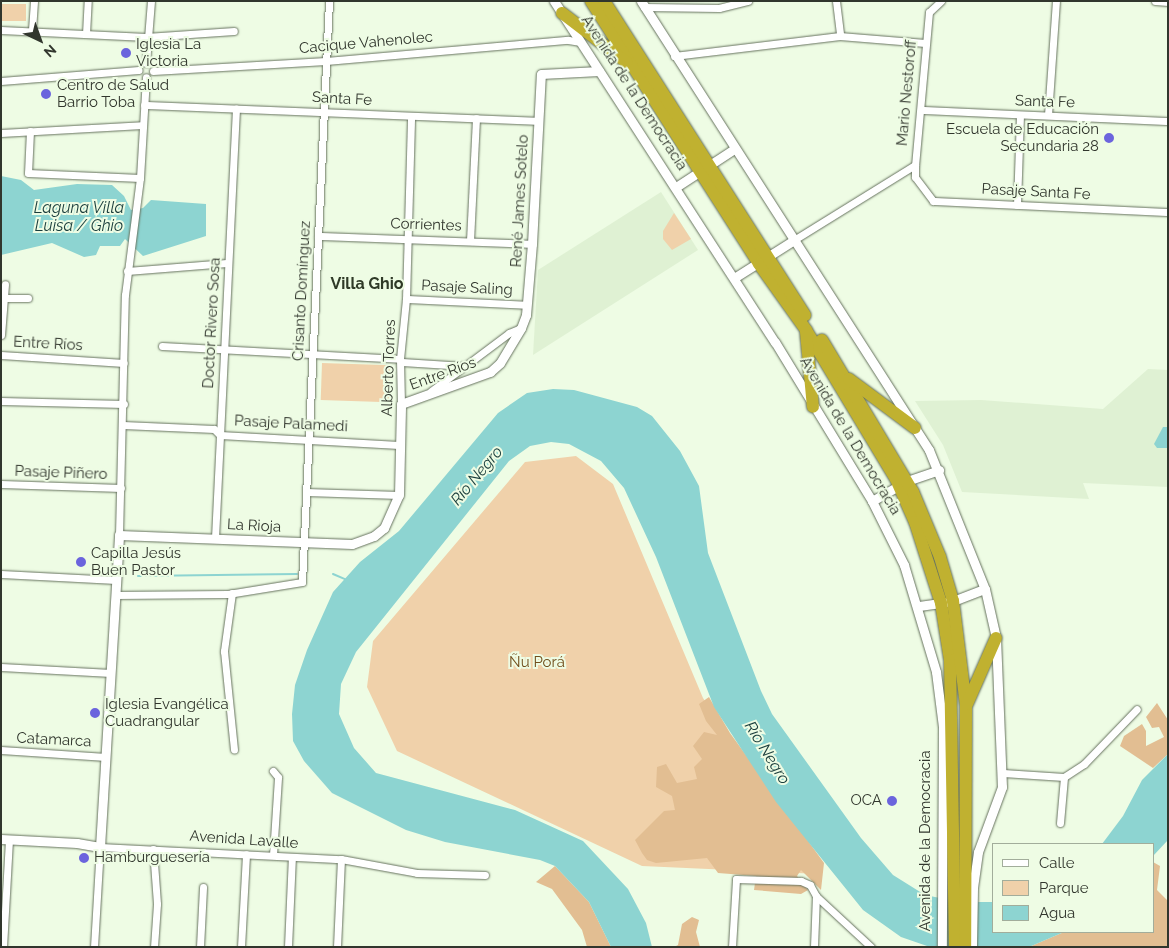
<!DOCTYPE html>
<meta charset="utf-8">
<style>
body{margin:0}
#map{position:relative;width:1169px;height:948px;overflow:hidden;background:#eefce4;font-family:Raleway,sans-serif}
div>[style]{position:absolute}
[style*='--x']{left:calc(var(--x)*1px);top:calc(var(--y)*1px);width:calc(var(--w)*1px);rotate:calc(var(--a)*1deg)}
.built>*{inset:0;background:#dff1d3}
.green>*{inset:0;background:#f0d1aa;transform-origin:0 0}
.forest>*{inset:0;background:#e2be92}
.water>*{inset:0;background:#8dd4d1}
.stream>*{height:2px;margin:-1px;padding:0 1px;transform-origin:1px;border-radius:1px;background:#8dd4d1}
.roads{filter:drop-shadow(0 0 1px #66725e) drop-shadow(0 0 1px #66725e)}
.street>*{height:7px;margin:-3.5px;padding:0 3.5px;transform-origin:3.5px;border-radius:3.5px;background:#fff}
.secondary>*{height:9px;margin:-4.5px;padding:0 4.5px;transform-origin:4.5px;border-radius:4.5px;background:#fff}
.highway>*{height:12px;margin:-6px;padding:0 6px;transform-origin:6px;border-radius:6px;background:#c0b130}
.dots>*{width:14px;height:14px;translate:-50% -50%;box-sizing:border-box;border:2px solid #eefce4;border-radius:50%}
span{translate:-50% -50%;white-space:nowrap;text-align:center;line-height:1.15;-webkit-text-stroke:4px #eefce4;paint-order:stroke}
.street-label{font-size:15px;color:#31362d}
.poi-label{font-size:15px;color:#31362d}
.left{translate:0 -50%;text-align:left}
.right{translate:-100% -50%;text-align:right}
.park-label{font-size:15px;color:#724f1c}
.water-label{font-size:16px;color:#193c3b;font-style:italic}
.neighbourhood-label{font-size:16px;color:#2f3a27;font-weight:700}
.frame{position:absolute;inset:0;border:2px solid #31362d;pointer-events:none}
.legend{position:absolute;left:992px;top:843px;width:162px;height:90px;box-sizing:border-box;background:#eefce4;border:1px solid #a2ad9b;margin:0;padding:6px 9px;list-style:none;font-size:15px;color:#31362d}
.legend li{display:flex;align-items:center;gap:10px;height:25px}
.legend b{width:25px;border:1px solid #a2ad9b}
.north{position:absolute;left:15px;top:15px;width:50px;height:50px;-webkit-text-stroke:4px #eefce4;paint-order:stroke;rotate:138deg;font-size:14px;font-weight:700;line-height:20px;text-align:center;color:#31362d}
.north::after{content:'';display:block;margin:auto;width:18px;height:22px;background:#31362d;clip-path:polygon(50% 0,100% 100%,50% 72%,0 100%)}
</style>
<div id="map">
<div class="built">
<div style="clip-path:polygon(661px 192px,698px 250px,533px 355px,538px 270px)"></div>
<div style="clip-path:polygon(1148px 369px,1168px 370px,1168px 487px,1083px 483px,1089px 499px,962px 492px,943px 445px,915px 401px,981px 400px,1103px 409px)"></div>
</div>
<div class="green">
<div style="left:1px;top:4px;width:25px;height:17px"></div>
<div style="clip-path:polygon(674px 213px,691px 239px,672px 250px,663px 239px,663px 231px)"></div>
<div style="left:322px;top:363px;width:68px;height:37px;rotate:2deg"></div>
<div style="clip-path:polygon(576px 456px,613px 484px,703px 698px,820px 874px,642px 866px,397px 751px,367px 687px,373px 641px,525px 462px)"></div>
</div>
<div class="forest">
<div style="clip-path:polygon(709px 697px,730px 733px,824px 863px,821px 890px,801px 870px,797px 876px,808px 890px,801px 894px,754px 890px,756px 876px,718px 873px,707px 858px,656px 863px,647px 860px,642px 853px,635px 840px,664px 811px,675px 810px,672px 796px,656px 787px,657px 767px,666px 764px,677px 783px,697px 779px,694px 767px,702px 759px,693px 746px,704px 732px,717px 735px,706px 721px,699px 704px)"></div>
<div style="clip-path:polygon(1157px 703px,1168px 720px,1168px 754px,1153px 768px,1120px 746px,1124px 736px,1142px 724px,1146px 731px,1146px 746px,1164px 737px,1159px 727px,1152px 728px,1146px 717px)"></div>
<div style="clip-path:polygon(1153px 862px,1160px 866px,1157px 890px,1168px 901px,1168px 947px,1029px 947px,1064px 932px,1153px 932px)"></div>
<div style="clip-path:polygon(555px 866px,589px 902px,611px 947px,587px 947px,582px 930px,552px 889px,536px 882px)"></div>
<div style="clip-path:polygon(692px 917px,699px 920px,696px 932px,700px 947px,674px 947px,678px 945px,682px 924px)"></div>
</div>
<div class="water">
<div style="clip-path:polygon(1px 176px,21px 180px,34px 190px,77px 184px,112px 185px,124px 196px,131px 210px,143px 208px,151px 200px,206px 204px,206px 236px,143px 256px,125px 239px,120px 246px,100px 246px,96px 255px,84px 257px,52px 243px,1px 255px)"></div>
<div style="clip-path:polygon(553px 389px,574px 390px,637px 407px,652px 416px,680px 451px,699px 486px,708px 553px,761px 691px,772px 714px,861px 838px,893px 875px,925px 895px,960px 902px,993px 902px,993px 932px,1064px 932px,1029px 947px,930px 947px,901px 937px,863px 910px,776px 802px,714px 707px,656px 557px,624px 488px,601px 461px,569px 444px,551px 442px,530px 446px,509px 461px,356px 652px,341px 684px,339px 714px,354px 748px,376px 773px,515px 810px,583px 841px,628px 889px,646px 923px,652px 947px,611px 947px,589px 902px,555px 866px,540px 860px,445px 842px,406px 830px,332px 793px,304px 761px,293px 741px,292px 714px,295px 685px,307px 650px,333px 592px,360px 562px,399px 531px,498px 413px,527px 393px)"></div>
<div style="clip-path:polygon(1163px 427px,1168px 427px,1168px 448px,1157px 448px,1154px 444px)"></div>
<div style="clip-path:polygon(1168px 754px,1168px 840px,1153px 856px,1153px 844px,1102px 844px,1123px 816px,1142px 780px)"></div>
</div>
<div class="stream">
<div style="--x:333;--y:574;--w:13;--a:23"></div>
<div style="--x:138;--y:576;--w:159;--a:-0.7"></div>
</div>
<div class="roads">
<div class="street">
<div style="--x:836;--y:1;--w:35;--a:83"></div>
<div style="--x:941;--y:1;--w:16;--a:137"></div>
<div style="--x:929;--y:12;--w:154;--a:95.2"></div>
<div style="--x:915;--y:165;--w:12;--a:90"></div>
<div style="--x:915;--y:177;--w:30;--a:53"></div>
<div style="--x:933;--y:201;--w:235;--a:2.7"></div>
<div style="--x:1155;--y:1;--w:13;--a:4"></div>
<div style="--x:644;--y:7;--w:75;--a:0.8"></div>
<div style="--x:719;--y:8;--w:30;--a:-14"></div>
<div style="--x:1;--y:30;--w:145;--a:2.8"></div>
<div style="--x:146;--y:37;--w:88;--a:-3.9"></div>
<div style="--x:32;--y:30;--w:29;--a:-86"></div>
<div style="--x:86;--y:34;--w:33;--a:-87"></div>
<div style="--x:674;--y:56;--w:167;--a:-6.9"></div>
<div style="--x:840;--y:36;--w:85;--a:4.7"></div>
<div style="--x:146;--y:63;--w:62;--a:-85.4"></div>
<div style="--x:153;--y:71;--w:173;--a:-3.3"></div>
<div style="--x:326;--y:61;--w:243;--a:-5"></div>
<div style="--x:568;--y:40;--w:13;--a:9"></div>
<div style="--x:1;--y:81;--w:138;--a:-4.6"></div>
<div style="--x:144;--y:105;--w:394;--a:2.3"></div>
<div style="--x:922;--y:110;--w:246;--a:2.6"></div>
<div style="--x:1048;--y:115;--w:114;--a:-86"></div>
<div style="--x:30;--y:131;--w:42;--a:92.7"></div>
<div style="--x:28;--y:173;--w:112;--a:2.6"></div>
<div style="--x:1;--y:133;--w:141;--a:-3.2"></div>
<div style="--x:1017;--y:205;--w:90;--a:-88.1"></div>
<div style="--x:318;--y:236;--w:214;--a:2.1"></div>
<div style="--x:794;--y:240;--w:142;--a:-31.8"></div>
<div style="--x:470;--y:241;--w:123;--a:-87.2"></div>
<div style="--x:127;--y:271;--w:100;--a:-4.6"></div>
<div style="--x:4;--y:298;--w:24;--a:0"></div>
<div style="--x:406;--y:299;--w:121;--a:2.8"></div>
<div style="--x:1;--y:335;--w:51;--a:-85.5"></div>
<div style="--x:162;--y:346;--w:238;--a:3.1"></div>
<div style="--x:1;--y:355;--w:123;--a:3.7"></div>
<div style="--x:402;--y:362;--w:63;--a:3.6"></div>
<div style="--x:465;--y:366;--w:55;--a:-36.9"></div>
<div style="--x:509;--y:333;--w:13;--a:-23"></div>
<div style="--x:431;--y:391;--w:42;--a:-36.3"></div>
<div style="--x:1;--y:401;--w:123;--a:1.4"></div>
<div style="--x:401;--y:404;--w:45;--a:-91.3"></div>
<div style="--x:400;--y:359;--w:60;--a:-84.3"></div>
<div style="--x:406;--y:299;--w:182;--a:-88.4"></div>
<div style="--x:123;--y:425;--w:91;--a:2.5"></div>
<div style="--x:214;--y:429;--w:8;--a:45"></div>
<div style="--x:220;--y:435;--w:179;--a:3.2"></div>
<div style="--x:1;--y:484;--w:120;--a:1.9"></div>
<div style="--x:306;--y:492;--w:93;--a:1.8"></div>
<div style="--x:119;--y:535;--w:240;--a:-88.6"></div>
<div style="--x:125;--y:295;--w:118;--a:-82.7"></div>
<div style="--x:140;--y:178;--w:101;--a:-86.6"></div>
<div style="--x:215;--y:538;--w:430;--a:-87.2"></div>
<div style="--x:1;--y:574;--w:115;--a:3"></div>
<div style="--x:232;--y:593;--w:59;--a:97.9"></div>
<div style="--x:224;--y:651;--w:99;--a:84.2"></div>
<div style="--x:115;--y:595;--w:113;--a:-0.5"></div>
<div style="--x:228;--y:594;--w:75;--a:-9.2"></div>
<div style="--x:302;--y:582;--w:582;--a:-87.34"></div>
<div style="--x:1;--y:667;--w:110;--a:3.1"></div>
<div style="--x:1;--y:750;--w:105;--a:3.8"></div>
<div style="--x:1003;--y:773;--w:61;--a:3.8"></div>
<div style="--x:1064;--y:777;--w:24;--a:-33"></div>
<div style="--x:1084;--y:764;--w:76;--a:-46.1"></div>
<div style="--x:1060;--y:823;--w:46;--a:-85"></div>
<div style="--x:153;--y:849;--w:55;--a:85.8"></div>
<div style="--x:157;--y:904;--w:43;--a:94"></div>
<div style="--x:273;--y:855;--w:78;--a:-86.3"></div>
<div style="--x:278;--y:777;--w:8;--a:-130"></div>
<div style="--x:3;--y:947;--w:108;--a:-86.8"></div>
<div style="--x:94;--y:947;--w:100;--a:-86.6"></div>
<div style="--x:100;--y:847;--w:241;--a:2.9"></div>
<div style="--x:341;--y:859;--w:77;--a:10.4"></div>
<div style="--x:417;--y:873;--w:68;--a:1.7"></div>
<div style="--x:200;--y:947;--w:60;--a:-87.1"></div>
<div style="--x:241;--y:947;--w:93;--a:-86.9"></div>
<div style="--x:288;--y:947;--w:90;--a:-87.5"></div>
<div style="--x:337;--y:947;--w:88;--a:-87.4"></div>
<div style="--x:732;--y:947;--w:68;--a:-86.6"></div>
<div style="--x:736;--y:879;--w:65;--a:1.8"></div>
<div style="--x:801;--y:881;--w:10;--a:24"></div>
<div style="--x:810;--y:885;--w:13;--a:61"></div>
<div style="--x:816;--y:896;--w:75;--a:42.8"></div>
<div style="--x:814;--y:947;--w:51;--a:-87.8"></div>
</div>
<div class="secondary">
<div style="--x:554;--y:1;--w:406;--a:57.1"></div>
<div style="--x:775;--y:342;--w:186;--a:58.6"></div>
<div style="--x:872;--y:501;--w:72;--a:63.4"></div>
<div style="--x:904;--y:565;--w:112;--a:73.3"></div>
<div style="--x:936;--y:672;--w:55;--a:82.7"></div>
<div style="--x:943;--y:727;--w:220;--a:90.3"></div>
<div style="--x:641;--y:1;--w:533;--a:57.32"></div>
<div style="--x:929;--y:450;--w:150;--a:68.1"></div>
<div style="--x:985;--y:589;--w:50;--a:77.3"></div>
<div style="--x:996;--y:638;--w:149;--a:87.7"></div>
<div style="--x:1002;--y:787;--w:69;--a:110.3"></div>
<div style="--x:978;--y:852;--w:36;--a:98"></div>
<div style="--x:973;--y:888;--w:59;--a:91"></div>
<div style="--x:676;--y:187;--w:69;--a:-33.2"></div>
<div style="--x:734;--y:278;--w:71;--a:-32.3"></div>
<div style="--x:872;--y:501;--w:40;--a:-29.7"></div>
<div style="--x:907;--y:481;--w:34;--a:-19"></div>
<div style="--x:919;--y:606;--w:34;--a:-8"></div>
<div style="--x:953;--y:601;--w:34;--a:-21"></div>
<div style="--x:1;--y:839;--w:76;--a:3"></div>
<div style="--x:77;--y:843;--w:23;--a:10"></div>
<div style="--x:100;--y:847;--w:313;--a:-86.5"></div>
<div style="--x:119;--y:535;--w:233;--a:2.2"></div>
<div style="--x:352;--y:544;--w:23;--a:-20"></div>
<div style="--x:374;--y:536;--w:13;--a:-39"></div>
<div style="--x:384;--y:528;--w:36;--a:-66"></div>
<div style="--x:399;--y:495;--w:91;--a:-88.7"></div>
<div style="--x:401;--y:404;--w:95;--a:-19.8"></div>
<div style="--x:490;--y:372;--w:13;--a:-42"></div>
<div style="--x:500;--y:363;--w:41;--a:-59"></div>
<div style="--x:521;--y:328;--w:14;--a:-69"></div>
<div style="--x:526;--y:315;--w:71;--a:-85.2"></div>
<div style="--x:532;--y:244;--w:170;--a:-87"></div>
<div style="--x:541;--y:74;--w:58;--a:-3"></div>
</div>
<div class="highway">
<div style="--x:591;--y:1;--w:312;--a:57.4"></div>
<div style="--x:759;--y:264;--w:81;--a:54.5"></div>
<div style="--x:806;--y:330;--w:174;--a:58.9"></div>
<div style="--x:896;--y:479;--w:47;--a:66.2"></div>
<div style="--x:915;--y:522;--w:85;--a:72.2"></div>
<div style="--x:941;--y:603;--w:58;--a:81"></div>
<div style="--x:950;--y:660;--w:287;--a:89"></div>
<div style="--x:604;--y:1;--w:373;--a:57.4"></div>
<div style="--x:562;--y:13;--w:81;--a:37.4"></div>
<div style="--x:806;--y:332;--w:75;--a:84.7"></div>
<div style="--x:822;--y:340;--w:177;--a:59.1"></div>
<div style="--x:913;--y:492;--w:70;--a:67.4"></div>
<div style="--x:940;--y:557;--w:46;--a:73.5"></div>
<div style="--x:953;--y:601;--w:106;--a:82.9"></div>
<div style="--x:966;--y:706;--w:241;--a:90.2"></div>
<div style="--x:849;--y:379;--w:82;--a:36.6"></div>
<div style="--x:967;--y:704;--w:72;--a:-66.3"></div>
</div>
</div>
<div class="dots">
<div style="left:126px;top:53px;background:#6b64dd"></div>
<div style="left:46px;top:94px;background:#6b64dd"></div>
<div style="left:1109px;top:138px;background:#6b64dd"></div>
<div style="left:81px;top:562px;background:#6b64dd"></div>
<div style="left:95px;top:713px;background:#6b64dd"></div>
<div style="left:892px;top:801px;background:#6b64dd"></div>
<div style="left:84px;top:858px;background:#6b64dd"></div>
</div>
<div class="street-label">
<span style="left:366px;top:43px;rotate:-5deg">Cacique Vahenolec</span>
<span style="left:634px;top:93px;rotate:57deg">Avenida de la Democracia</span>
<span style="left:907px;top:93px;rotate:-85deg">Mario Nestoroff</span>
<span style="left:342px;top:99px;rotate:3deg">Santa Fe</span>
<span style="left:1045px;top:102px;rotate:2deg">Santa Fe</span>
<span style="left:1036px;top:192px;rotate:3deg">Pasaje Santa Fe</span>
<span style="left:520px;top:201px;rotate:-87deg">René James Sotelo</span>
<span style="left:426px;top:225px;rotate:2deg">Corrientes</span>
<span style="left:467px;top:288px;rotate:3deg">Pasaje Saling</span>
<span style="left:302px;top:291px;rotate:-87deg">Crisanto Domínguez</span>
<span style="left:212px;top:323px;rotate:-87deg">Doctor Rivero Sosa</span>
<span style="left:48px;top:344px;rotate:3deg">Entre Ríos</span>
<span style="left:389px;top:368px;rotate:-88deg">Alberto Torres</span>
<span style="left:443px;top:374px;rotate:-20deg">Entre Ríos</span>
<span style="left:291px;top:424px;rotate:3deg">Pasaje Palamedi</span>
<span style="left:850px;top:436px;rotate:59deg">Avenida de la Democracia</span>
<span style="left:61px;top:473px;rotate:2deg">Pasaje Piñero</span>
<span style="left:254px;top:526px;rotate:3deg">La Rioja</span>
<span style="left:54px;top:740px;rotate:3deg">Catamarca</span>
<span style="left:244px;top:840px;rotate:4deg">Avenida Lavalle</span>
<span style="left:926px;top:841px;rotate:-90deg">Avenida de la Democracia</span>
</div>
<div class="poi-label">
<span class="left" style="left:136px;top:53px">Iglesia La<br>Victoria</span>
<span class="left" style="left:57px;top:94px">Centro de Salud<br>Barrio Toba</span>
<span class="right" style="left:1099px;top:138px">Escuela de Educación<br>Secundaria 28</span>
<span class="left" style="left:91px;top:562px">Capilla Jesús<br>Buen Pastor</span>
<span class="left" style="left:105px;top:713px">Iglesia Evangélica<br>Cuadrangular</span>
<span class="right" style="left:882px;top:801px">OCA</span>
<span class="left" style="left:94px;top:858px">Hamburguesería</span>
</div>
<div class="park-label">
<span style="left:537px;top:663px">Ñu Porá</span>
</div>
<div class="water-label">
<span style="left:79px;top:217px">Laguna Villa<br>Luisa / Ghio</span>
<span style="left:477px;top:476px;rotate:-50deg">Río Negro</span>
<span style="left:767px;top:753px;rotate:58deg">Río Negro</span>
</div>
<div class="neighbourhood-label">
<span style="left:367px;top:284px">Villa Ghio</span>
</div>
<div class="frame"></div>
<ul class="legend">
<li><b style="height:6px;background:#fff"></b>Calle</li>
<li><b style="height:14px;background:#f0d1aa"></b>Parque</li>
<li><b style="height:14px;background:#8dd4d1"></b>Agua</li>
</ul>
<div class="north">N</div>
</div>
